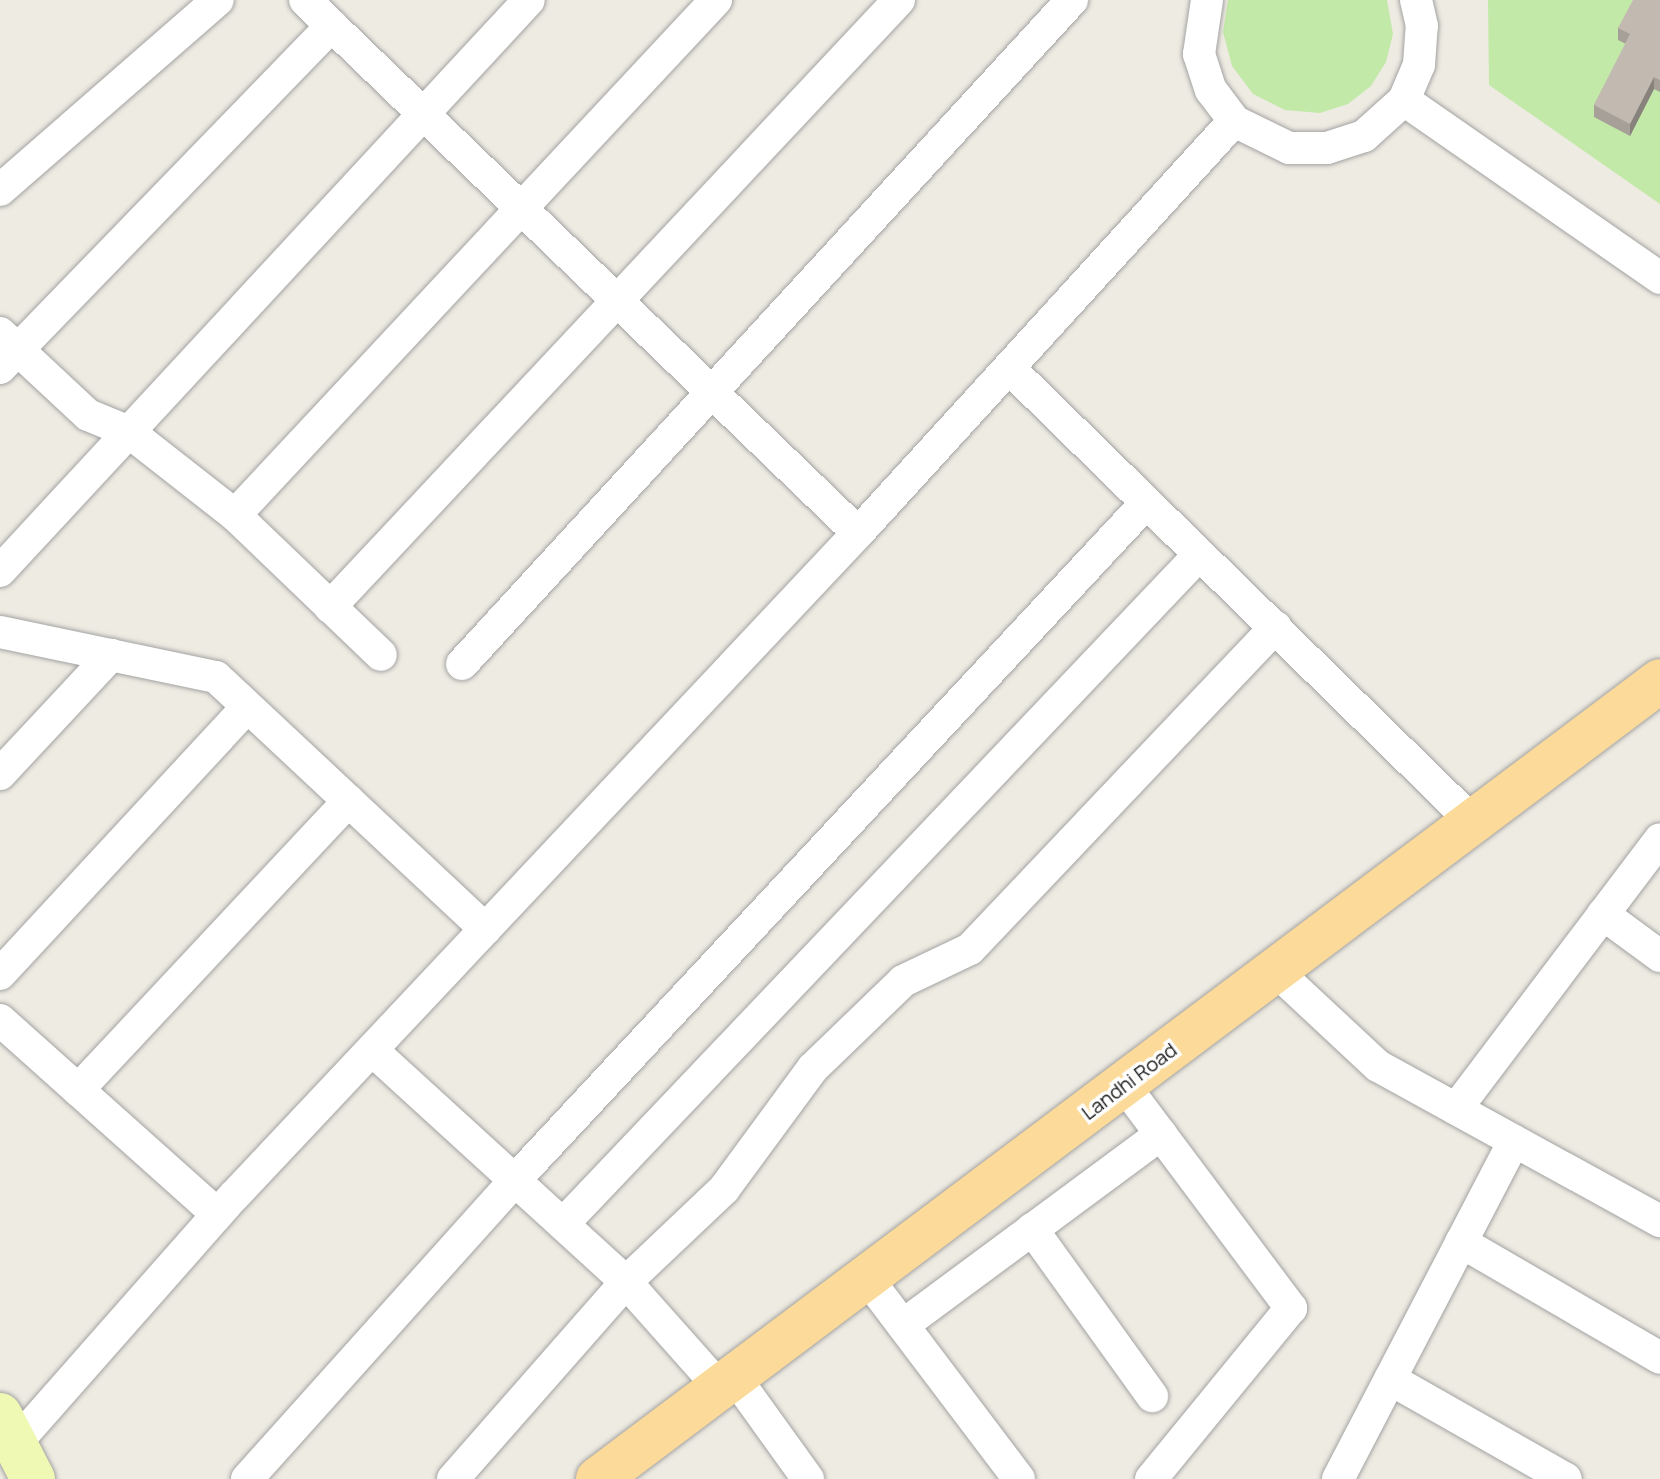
<!DOCTYPE html>
<style>
body{margin:0}
#map{position:relative;width:1660px;height:1479px;overflow:hidden;background:#eeebe2;font-family:Manrope,sans-serif}
div>[style]{position:absolute}
[style*='--x']{left:calc(var(--x)*1px);top:calc(var(--y)*1px);width:calc(var(--w)*1px);rotate:calc(var(--a)*1deg)}
.grass>*{inset:0;background:#c2e9a7}
.roads{filter:drop-shadow(0 0 2px #a3a3a3) drop-shadow(0 0 2px #a3a3a3)}
.street>*{height:32px;margin:-16px;padding:0 16px;transform-origin:16px;border-radius:16px;background:#fff}
.secondary>*{height:44px;margin:-22px;padding:0 22px;transform-origin:22px;border-radius:22px;background:#f0f9b4}
.primary>*{height:44px;margin:-22px;padding:0 22px;transform-origin:22px;border-radius:22px;background:#fcda99}
.wall>*{inset:0;background:#a7a098}
.shaded-wall>*{inset:0;background:#88827c}
.building>*{inset:0;background:#c2bab1}
span{translate:-50% -50%;white-space:nowrap;text-align:center;line-height:1.15;-webkit-text-stroke:7px #fff;paint-order:stroke}
.street-label{font-size:20px;color:#1c1c1c}
</style>
<div id="map">
<div class="grass">
<div style="clip-path:polygon(1228px 0,1387px 0,1393px 34px,1386px 62px,1371px 86px,1348px 104px,1320px 113px,1285px 110px,1253px 94px,1232px 66px,1223px 32px)"></div>
<div style="clip-path:polygon(1488px 0,1660px 0,1660px 204px,1489px 85px)"></div>
</div>
<div class="roads">
<div class="street">
<div style="--x:305;--y:0;--w:768;--a:43.94"></div>
<div style="--x:1207;--y:0;--w:55;--a:98.4"></div>
<div style="--x:1199;--y:54;--w:38;--a:72"></div>
<div style="--x:1211;--y:90;--w:39;--a:53"></div>
<div style="--x:1234;--y:121;--w:61;--a:26.1"></div>
<div style="--x:1289;--y:148;--w:38;--a:0"></div>
<div style="--x:1327;--y:148;--w:39;--a:-18"></div>
<div style="--x:1364;--y:136;--w:54;--a:-42"></div>
<div style="--x:1404;--y:100;--w:38;--a:-67"></div>
<div style="--x:1419;--y:65;--w:39;--a:-86"></div>
<div style="--x:1422;--y:26;--w:27;--a:-103"></div>
<div style="--x:1404;--y:100;--w:312;--a:34.8"></div>
<div style="--x:0;--y:190;--w:289;--a:-41.1"></div>
<div style="--x:0;--y:333;--w:120;--a:43"></div>
<div style="--x:88;--y:415;--w:44;--a:22.5"></div>
<div style="--x:129;--y:432;--w:135;--a:38.1"></div>
<div style="--x:235;--y:515;--w:202;--a:43.8"></div>
<div style="--x:0;--y:368;--w:477;--a:-45.9"></div>
<div style="--x:1009;--y:368;--w:649;--a:44.38"></div>
<div style="--x:235;--y:515;--w:705;--a:-46.96"></div>
<div style="--x:0;--y:571;--w:778;--a:-47.19"></div>
<div style="--x:330;--y:607;--w:832;--a:-46.85"></div>
<div style="--x:0;--y:632;--w:221;--a:11.8"></div>
<div style="--x:216;--y:677;--w:369;--a:43.1"></div>
<div style="--x:462;--y:664;--w:902;--a:-47.43"></div>
<div style="--x:0;--y:774;--w:163;--a:-47"></div>
<div style="--x:1603;--y:914;--w:71;--a:36.4"></div>
<div style="--x:1276;--y:971;--w:139;--a:43"></div>
<div style="--x:1378;--y:1066;--w:322;--a:28.8"></div>
<div style="--x:0;--y:974;--w:364;--a:-47.2"></div>
<div style="--x:0;--y:1020;--w:291;--a:41.8"></div>
<div style="--x:372;--y:1050;--w:344;--a:42.4"></div>
<div style="--x:626;--y:1282;--w:142;--a:48.4"></div>
<div style="--x:1124;--y:1085;--w:279;--a:53.2"></div>
<div style="--x:1291;--y:1308;--w:221;--a:129.3"></div>
<div style="--x:78;--y:1090;--w:396;--a:-46.9"></div>
<div style="--x:1456;--y:1109;--w:338;--a:-52.9"></div>
<div style="--x:563;--y:1224;--w:923;--a:-46.45"></div>
<div style="--x:1032;--y:1229;--w:206;--a:54.3"></div>
<div style="--x:1461;--y:1242;--w:230;--a:30.2"></div>
<div style="--x:867;--y:1278;--w:252;--a:52.9"></div>
<div style="--x:903;--y:1325;--w:321;--a:-36.5"></div>
<div style="--x:734;--y:1376;--w:127;--a:54.3"></div>
<div style="--x:1390;--y:1379;--w:202;--a:29.6"></div>
<div style="--x:15;--y:1444;--w:331;--a:-48.6"></div>
<div style="--x:234;--y:1196;--w:910;--a:-46.74"></div>
<div style="--x:858;--y:533;--w:558;--a:-47.62"></div>
<div style="--x:247;--y:1479;--w:402;--a:-48.1"></div>
<div style="--x:515;--y:1180;--w:925;--a:-47.01"></div>
<div style="--x:453;--y:1479;--w:262;--a:-48.7"></div>
<div style="--x:626;--y:1282;--w:135;--a:-43.5"></div>
<div style="--x:724;--y:1189;--w:150;--a:-53.7"></div>
<div style="--x:813;--y:1068;--w:125;--a:-44"></div>
<div style="--x:903;--y:981;--w:74;--a:-25.5"></div>
<div style="--x:970;--y:949;--w:444;--a:-46.5"></div>
<div style="--x:1338;--y:1479;--w:381;--a:-62.5"></div>
</div>
<div class="secondary">
<div style="--x:0;--y:1415;--w:72;--a:62.7"></div>
</div>
<div class="primary">
<div style="--x:598;--y:1479;--w:1328;--a:-36.92"></div>
</div>
</div>
<div class="wall">
<div style="clip-path:polygon(1660px 0,1660px 92px,1654px 89px,1630px 136px,1594px 117px,1594px 105px,1626px 44px,1618px 40px,1618px 28px)"></div>
</div>
<div class="shaded-wall">
<div style="clip-path:polygon(1654px 77px,1654px 89px,1630px 136px,1630px 124px)"></div>
</div>
<div class="building">
<div style="clip-path:polygon(1633px 0,1660px 0,1660px 80px,1654px 77px,1630px 124px,1594px 105px,1630px 34px,1618px 28px)"></div>
</div>
<div class="street-label">
<span style="left:1129px;top:1081px;rotate:-37deg">Landhi Road</span>
</div>
</div>
